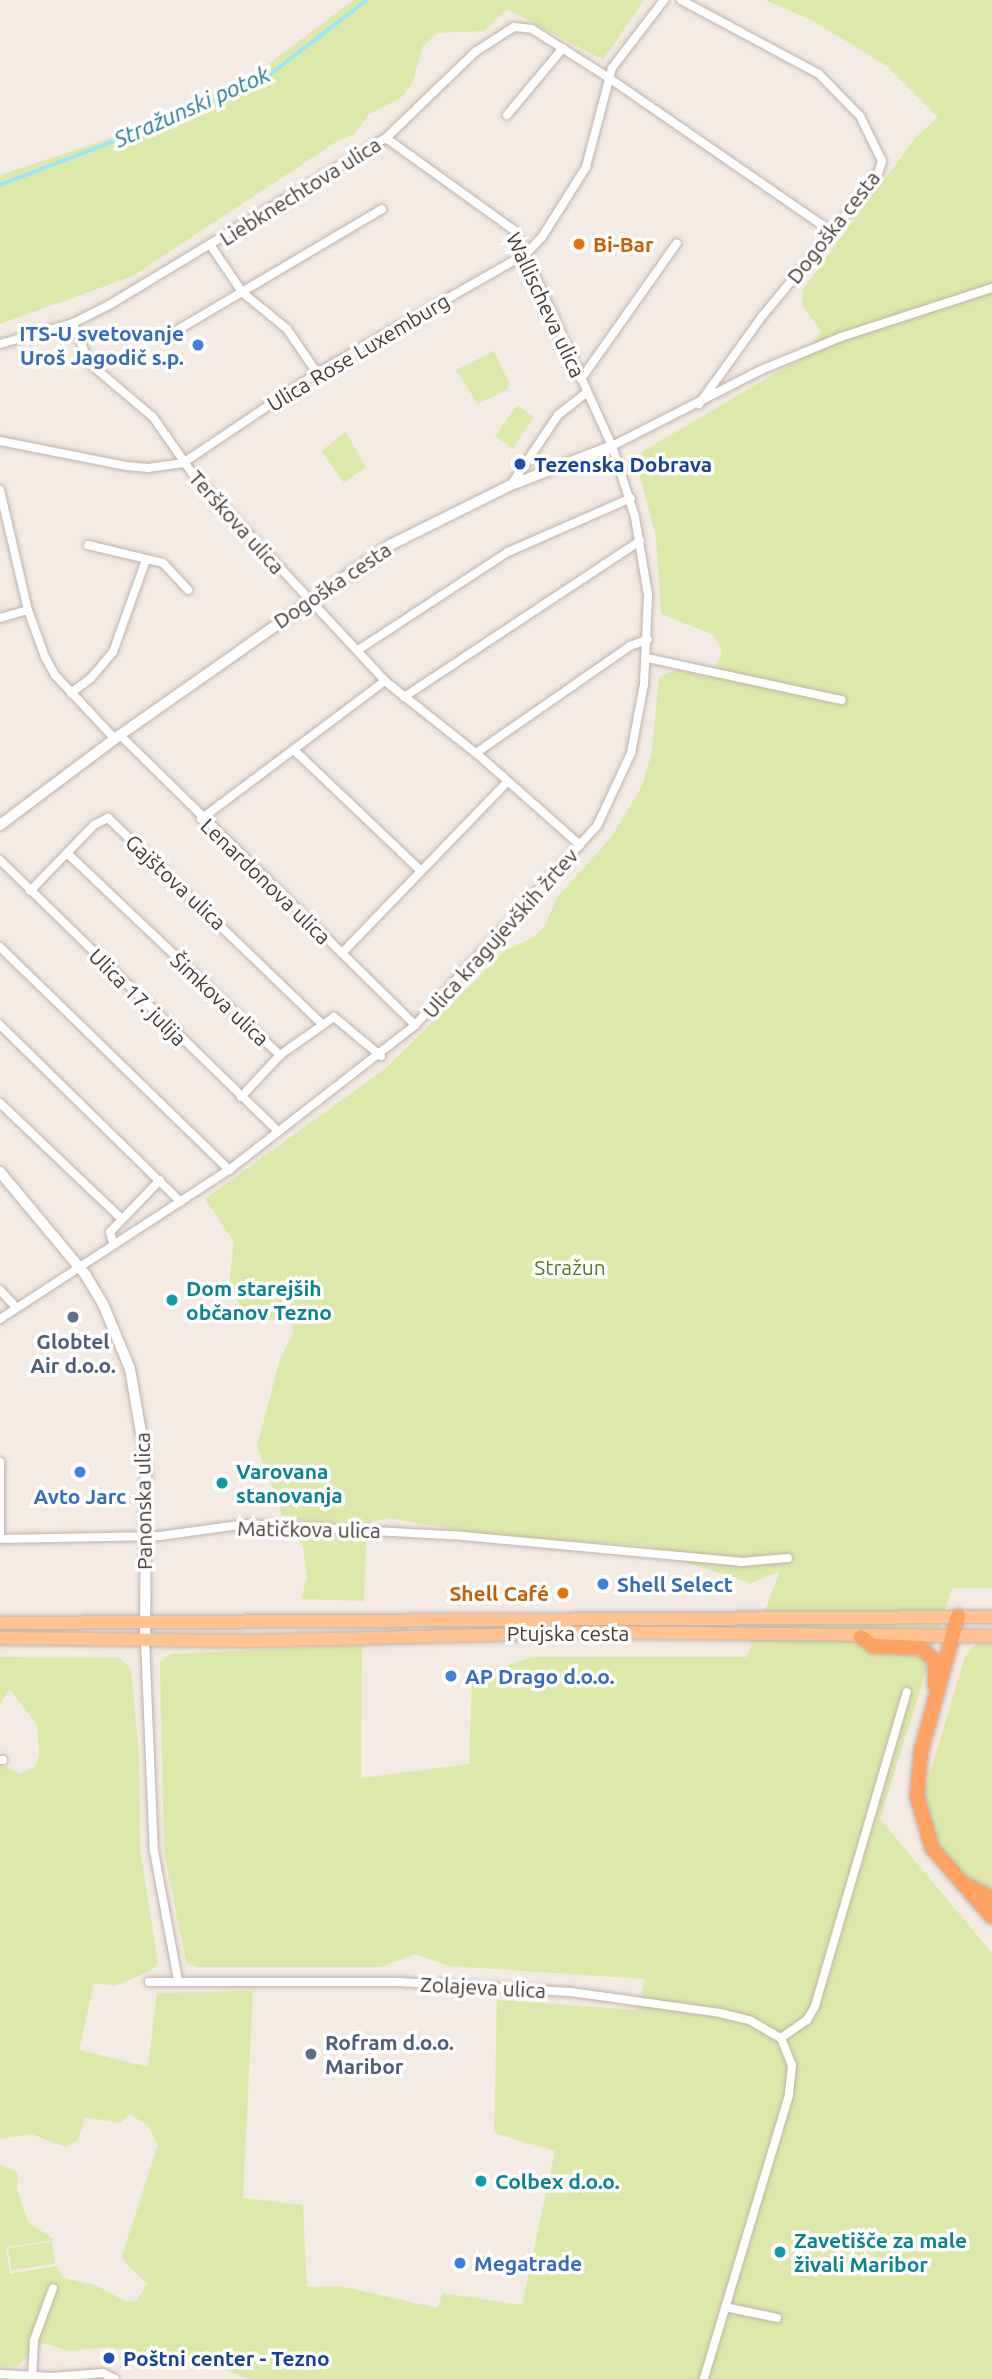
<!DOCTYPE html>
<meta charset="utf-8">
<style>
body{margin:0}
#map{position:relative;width:992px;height:2379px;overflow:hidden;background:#f3eae3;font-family:Ubuntu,sans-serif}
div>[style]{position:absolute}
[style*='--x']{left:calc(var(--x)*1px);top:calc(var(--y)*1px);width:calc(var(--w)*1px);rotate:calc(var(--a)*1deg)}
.green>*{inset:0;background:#dde9aa;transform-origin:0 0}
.stream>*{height:3.5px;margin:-1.75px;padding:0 1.75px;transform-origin:1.75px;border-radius:1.75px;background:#9ce6f3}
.roads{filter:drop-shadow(0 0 2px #c1b2a9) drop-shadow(0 0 2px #c1b2a9)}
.minor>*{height:8px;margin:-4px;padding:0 4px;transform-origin:4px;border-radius:4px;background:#fff}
.tertiary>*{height:10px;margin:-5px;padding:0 5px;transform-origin:5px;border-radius:5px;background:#fff}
.primary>*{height:12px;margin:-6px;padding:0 6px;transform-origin:6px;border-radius:6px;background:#ffc290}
.motorway>*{height:14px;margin:-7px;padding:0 7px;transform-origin:7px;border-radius:7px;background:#ffa262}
.dots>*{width:19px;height:19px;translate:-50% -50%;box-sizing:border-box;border:4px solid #fff;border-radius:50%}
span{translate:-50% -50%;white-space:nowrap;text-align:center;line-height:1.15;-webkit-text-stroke:7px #fff;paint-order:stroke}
.street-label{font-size:21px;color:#453933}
.food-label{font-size:21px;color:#c56008;font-weight:700}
.left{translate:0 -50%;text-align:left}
.right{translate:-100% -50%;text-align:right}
.shop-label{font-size:21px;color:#366cbe;font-weight:700}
.transit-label{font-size:21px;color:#164399;font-weight:700}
.park-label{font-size:21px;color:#5a7924}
.culture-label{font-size:21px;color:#0d838f;font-weight:700}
.service-label{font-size:21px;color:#4e5e75;font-weight:700}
.water-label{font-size:23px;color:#227b8c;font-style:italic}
</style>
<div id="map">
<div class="green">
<div style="clip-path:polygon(354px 0,644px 0,603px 60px,507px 9px,484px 31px,437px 33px,423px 46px,413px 81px,402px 97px,368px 115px,354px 135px,342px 138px,133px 276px,0 324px,0 175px,150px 125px,258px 72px)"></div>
<div style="clip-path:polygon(765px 0,992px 0,992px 1588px,952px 1588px,880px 1819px,992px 1953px,992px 2379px,249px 2379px,206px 2363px,205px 2358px,176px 2368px,157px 2366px,135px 2352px,107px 2347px,69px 2351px,43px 2343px,17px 2366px,0 2367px,0 2164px,18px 2173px,17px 2189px,28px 2222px,55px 2240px,6px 2247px,10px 2274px,57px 2266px,63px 2278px,95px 2285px,127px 2302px,137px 2300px,147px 2284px,121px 2258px,158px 2145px,148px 2126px,130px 2114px,120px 2123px,85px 2117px,78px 2140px,66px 2147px,31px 2134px,0 2139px,0 1764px,20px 1774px,36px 1766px,39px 1753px,37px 1725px,10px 1689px,0 1704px,0 1657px,119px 1658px,131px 1668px,139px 1755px,140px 1849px,158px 1963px,150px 1971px,115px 1986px,94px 1983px,79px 2050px,148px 2067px,157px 1993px,253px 1991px,243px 2198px,303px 2205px,307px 2287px,340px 2286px,438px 2308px,442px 2293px,522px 2305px,555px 2151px,494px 2133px,497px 2000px,637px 2010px,645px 1979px,449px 1966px,415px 1954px,381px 1967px,197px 1967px,186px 1962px,164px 1852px,160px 1662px,171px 1654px,362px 1645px,361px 1778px,469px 1764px,472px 1676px,532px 1657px,747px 1657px,780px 1571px,751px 1583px,668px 1557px,651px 1546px,495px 1536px,388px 1518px,367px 1523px,364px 1601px,301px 1599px,307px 1576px,303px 1547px,283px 1518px,257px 1446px,280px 1359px,294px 1331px,289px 1321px,246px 1318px,229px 1284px,234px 1242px,205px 1199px,386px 1068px,506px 950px,534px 937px,545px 926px,556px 899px,612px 836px,642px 786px,652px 751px,659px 677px,676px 670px,708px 677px,718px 662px,722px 651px,714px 635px,661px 614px,656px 537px,636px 461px,643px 451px,803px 357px,821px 331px,802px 305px,803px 289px,916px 137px,938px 117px,887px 66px,813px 21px)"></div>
<div style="clip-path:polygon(494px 351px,509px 383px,507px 390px,478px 404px,456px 370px)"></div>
<div style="left:517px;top:405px;width:21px;height:38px;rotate:35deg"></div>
<div style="clip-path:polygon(346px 432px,366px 467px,344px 483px,321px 451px)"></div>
<div style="clip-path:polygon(992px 1642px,992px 1893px,961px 1875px,940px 1847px,929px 1822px,924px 1794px,965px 1656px,975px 1645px)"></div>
<div style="left:52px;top:2242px;width:22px;height:44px;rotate:82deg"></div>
</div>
<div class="stream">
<div style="--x:0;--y:185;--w:179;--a:-21"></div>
<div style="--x:167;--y:121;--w:111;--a:-24"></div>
<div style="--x:268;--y:76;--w:125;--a:-37.5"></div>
</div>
<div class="roads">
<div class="minor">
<div style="--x:681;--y:0;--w:157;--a:28.2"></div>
<div style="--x:819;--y:74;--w:59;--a:45.7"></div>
<div style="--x:860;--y:116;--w:50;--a:63.9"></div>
<div style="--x:882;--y:161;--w:19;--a:108"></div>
<div style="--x:876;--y:179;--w:177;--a:129.7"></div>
<div style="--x:763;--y:315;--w:110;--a:125.7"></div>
<div style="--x:507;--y:115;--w:87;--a:-50.1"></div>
<div style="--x:211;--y:246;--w:55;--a:56"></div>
<div style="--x:242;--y:292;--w:58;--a:39.4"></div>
<div style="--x:287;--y:329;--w:53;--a:55.7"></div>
<div style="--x:73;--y:323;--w:43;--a:68.2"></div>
<div style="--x:89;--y:363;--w:84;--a:40.2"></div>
<div style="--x:153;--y:417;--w:68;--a:55.1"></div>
<div style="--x:192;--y:473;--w:284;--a:47.1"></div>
<div style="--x:385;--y:681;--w:116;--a:38.4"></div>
<div style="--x:476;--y:753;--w:139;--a:41.5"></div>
<div style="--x:164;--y:338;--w:253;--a:-30.6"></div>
<div style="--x:0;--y:344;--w:76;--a:-16"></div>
<div style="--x:73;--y:323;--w:40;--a:-26.6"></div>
<div style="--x:109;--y:305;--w:323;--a:-31.1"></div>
<div style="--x:386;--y:138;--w:124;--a:-44"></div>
<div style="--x:475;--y:52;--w:46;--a:-32.7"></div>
<div style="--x:514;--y:27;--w:18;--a:6"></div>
<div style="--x:532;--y:29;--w:91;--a:32.5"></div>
<div style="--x:609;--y:78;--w:270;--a:34.6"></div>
<div style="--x:581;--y:379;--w:166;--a:-54.8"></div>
<div style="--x:0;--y:441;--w:128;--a:11.2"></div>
<div style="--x:126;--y:466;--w:22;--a:5"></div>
<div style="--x:148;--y:468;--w:35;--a:-8"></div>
<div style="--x:183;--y:463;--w:161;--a:-33.9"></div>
<div style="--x:317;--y:373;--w:241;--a:-29.7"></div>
<div style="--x:526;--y:254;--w:23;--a:-47"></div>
<div style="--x:542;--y:237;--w:83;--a:-57.8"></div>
<div style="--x:586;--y:167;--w:102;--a:-75.3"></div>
<div style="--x:612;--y:68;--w:86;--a:-52.6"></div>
<div style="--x:612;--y:446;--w:167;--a:-27"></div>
<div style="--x:761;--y:370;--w:87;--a:-22.4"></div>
<div style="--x:841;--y:337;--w:159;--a:-18"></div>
<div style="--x:511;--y:485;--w:84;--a:-56.1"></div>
<div style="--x:558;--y:415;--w:37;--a:-38"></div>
<div style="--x:0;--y:490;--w:123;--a:76.9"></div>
<div style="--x:28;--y:610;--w:50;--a:70.1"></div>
<div style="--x:45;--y:657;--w:21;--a:61"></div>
<div style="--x:55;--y:675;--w:88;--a:46.8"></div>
<div style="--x:88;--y:545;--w:77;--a:13.5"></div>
<div style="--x:163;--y:563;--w:37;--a:47"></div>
<div style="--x:0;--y:618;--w:29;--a:-16"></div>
<div style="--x:358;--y:650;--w:179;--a:-33.2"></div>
<div style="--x:508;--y:552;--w:134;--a:-23.7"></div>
<div style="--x:647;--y:658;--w:199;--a:12.2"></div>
<div style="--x:71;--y:693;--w:25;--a:-37"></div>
<div style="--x:91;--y:678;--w:34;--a:-50"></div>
<div style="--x:113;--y:652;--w:98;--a:-70.3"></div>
<div style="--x:404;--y:697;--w:283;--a:-33.5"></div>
<div style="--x:120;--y:735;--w:414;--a:44.5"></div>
<div style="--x:294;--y:750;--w:174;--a:43.6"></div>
<div style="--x:476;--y:753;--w:188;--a:-34.8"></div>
<div style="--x:630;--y:646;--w:19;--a:-21"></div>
<div style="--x:201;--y:819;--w:230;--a:-36.9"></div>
<div style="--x:67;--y:853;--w:294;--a:43.5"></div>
<div style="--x:280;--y:1055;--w:66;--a:-35.1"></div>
<div style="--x:334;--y:1017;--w:61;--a:39.7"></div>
<div style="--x:0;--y:860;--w:388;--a:44.3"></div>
<div style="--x:30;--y:891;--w:92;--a:-45.9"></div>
<div style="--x:94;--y:825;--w:16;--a:-27"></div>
<div style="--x:108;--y:818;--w:294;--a:43.9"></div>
<div style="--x:0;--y:947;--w:320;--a:44.2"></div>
<div style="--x:342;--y:953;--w:238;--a:-46"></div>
<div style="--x:0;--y:1025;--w:253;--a:44.4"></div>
<div style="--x:241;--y:1097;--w:57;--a:-47.1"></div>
<div style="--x:0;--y:1103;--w:168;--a:43.6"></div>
<div style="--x:113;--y:1243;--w:11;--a:-105"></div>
<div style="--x:110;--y:1232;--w:72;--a:-46.1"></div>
<div style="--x:0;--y:1290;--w:23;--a:47"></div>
<div style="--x:0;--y:1319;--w:273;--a:-33.1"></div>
<div style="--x:229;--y:1170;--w:236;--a:-37.9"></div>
<div style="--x:415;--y:1025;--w:270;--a:-47.6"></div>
<div style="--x:597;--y:826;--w:81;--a:-65"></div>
<div style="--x:631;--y:753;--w:70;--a:-79.3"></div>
<div style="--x:644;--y:684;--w:89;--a:-87.4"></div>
<div style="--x:648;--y:595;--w:79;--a:-99.5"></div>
<div style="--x:635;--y:517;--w:75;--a:-107.9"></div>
<div style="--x:612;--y:446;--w:236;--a:-114.3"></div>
<div style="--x:515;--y:231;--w:159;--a:-144.2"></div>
<div style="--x:0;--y:1462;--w:77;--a:90"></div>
<div style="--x:0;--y:1539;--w:160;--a:-1.1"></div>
<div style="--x:160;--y:1536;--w:87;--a:-7.9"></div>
<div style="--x:246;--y:1524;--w:206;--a:3.1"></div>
<div style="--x:452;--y:1535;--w:290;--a:5.3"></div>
<div style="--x:741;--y:1562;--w:47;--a:-4.9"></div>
<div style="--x:145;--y:1640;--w:211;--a:87.6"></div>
<div style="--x:154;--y:1851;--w:132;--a:79.5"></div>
<div style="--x:0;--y:1760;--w:3;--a:0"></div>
<div style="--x:149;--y:1982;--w:250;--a:0"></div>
<div style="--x:399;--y:1982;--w:172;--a:3.3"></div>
<div style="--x:571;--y:1992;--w:150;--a:8"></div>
<div style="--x:720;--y:2013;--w:32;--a:14"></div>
<div style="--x:751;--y:2021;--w:34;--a:30"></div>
<div style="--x:781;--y:2038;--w:29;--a:68"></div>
<div style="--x:792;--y:2065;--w:30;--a:96"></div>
<div style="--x:789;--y:2095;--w:296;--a:106.7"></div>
<div style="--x:781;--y:2038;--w:32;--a:-35"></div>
<div style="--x:807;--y:2020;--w:16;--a:-60"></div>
<div style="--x:815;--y:2006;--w:327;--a:-73.7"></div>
<div style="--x:725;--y:2307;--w:53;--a:11.9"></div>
<div style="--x:0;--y:2374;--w:52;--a:3.3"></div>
<div style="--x:52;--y:2377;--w:51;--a:-4.5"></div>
<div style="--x:103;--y:2373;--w:13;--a:27"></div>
<div style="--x:32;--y:2379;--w:39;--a:-87"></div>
<div style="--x:34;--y:2340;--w:55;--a:-69.9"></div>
</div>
<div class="tertiary">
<div style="--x:0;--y:825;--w:150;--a:-36.9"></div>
<div style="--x:120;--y:735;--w:332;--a:-35.1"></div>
<div style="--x:392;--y:544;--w:133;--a:-26.4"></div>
<div style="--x:511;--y:485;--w:108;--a:-21.1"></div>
<div style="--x:0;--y:1172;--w:133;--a:50.2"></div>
<div style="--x:85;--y:1274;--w:35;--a:59"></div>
<div style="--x:103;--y:1304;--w:70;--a:67.4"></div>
<div style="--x:130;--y:1369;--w:94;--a:80.2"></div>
<div style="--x:146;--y:1462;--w:178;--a:90.3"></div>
</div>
<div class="primary">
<div style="--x:0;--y:1623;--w:992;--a:-0.35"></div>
<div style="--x:0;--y:1638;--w:253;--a:0.7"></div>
<div style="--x:253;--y:1641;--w:342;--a:-1.5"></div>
<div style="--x:595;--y:1632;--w:397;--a:0.6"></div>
</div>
<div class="motorway">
<div style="--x:958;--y:1616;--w:140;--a:105.3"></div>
<div style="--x:921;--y:1751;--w:45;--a:95.1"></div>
<div style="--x:917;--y:1796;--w:54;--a:73.9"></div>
<div style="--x:932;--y:1848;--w:91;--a:49"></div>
<div style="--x:861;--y:1637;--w:15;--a:37"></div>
<div style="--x:873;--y:1646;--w:48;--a:2.4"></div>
<div style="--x:921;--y:1648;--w:19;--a:43"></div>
<div style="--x:935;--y:1661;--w:25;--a:90"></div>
<div style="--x:969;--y:1886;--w:26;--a:29"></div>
</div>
</div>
<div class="dots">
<div style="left:579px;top:244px;background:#e8710a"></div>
<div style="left:198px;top:345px;background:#3f7fe0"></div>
<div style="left:520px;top:464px;background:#1a4fb4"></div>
<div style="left:172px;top:1300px;background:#0f9aa8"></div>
<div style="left:73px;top:1317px;background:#5c6f8a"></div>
<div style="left:80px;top:1472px;background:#3f7fe0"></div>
<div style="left:222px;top:1483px;background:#0f9aa8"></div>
<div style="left:603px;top:1584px;background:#3f7fe0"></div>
<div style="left:563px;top:1593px;background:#e8710a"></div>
<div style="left:451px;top:1676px;background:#3f7fe0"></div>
<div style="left:311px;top:2054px;background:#5c6f8a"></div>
<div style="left:481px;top:2181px;background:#0f9aa8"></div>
<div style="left:780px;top:2252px;background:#0f9aa8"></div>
<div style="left:460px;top:2263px;background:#3f7fe0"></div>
<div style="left:109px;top:2358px;background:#1a4fb4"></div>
</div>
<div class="street-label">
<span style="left:300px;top:191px;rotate:-32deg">Liebknechtova ulica</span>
<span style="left:833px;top:227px;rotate:-52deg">Dogoška cesta</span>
<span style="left:546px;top:305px;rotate:65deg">Wallischeva ulica</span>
<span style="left:358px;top:352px;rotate:-31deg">Ulica Rose Luxemburg</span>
<span style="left:237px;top:522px;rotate:48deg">Terškova ulica</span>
<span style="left:332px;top:585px;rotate:-34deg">Dogoška cesta</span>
<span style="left:266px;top:881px;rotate:44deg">Lenardonova ulica</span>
<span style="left:176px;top:882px;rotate:43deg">Gajštova ulica</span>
<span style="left:500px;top:933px;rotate:-48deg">Ulica kragujevških žrtev</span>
<span style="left:138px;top:997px;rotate:45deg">Ulica 17. julija</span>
<span style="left:220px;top:999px;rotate:43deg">Šimkova ulica</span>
<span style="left:143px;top:1501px;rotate:-91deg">Panonska ulica</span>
<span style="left:309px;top:1529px;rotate:1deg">Matičkova ulica</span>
<span style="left:568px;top:1633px">Ptujska cesta</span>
<span style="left:483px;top:1987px;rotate:3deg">Zolajeva ulica</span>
</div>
<div class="food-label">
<span class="left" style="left:593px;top:244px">Bi-Bar</span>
<span class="right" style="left:549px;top:1593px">Shell Café</span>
</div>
<div class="shop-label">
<span class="right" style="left:184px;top:345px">ITS-U svetovanje<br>Uroš Jagodič s.p.</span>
<span style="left:80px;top:1496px">Avto Jarc</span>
<span class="left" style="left:617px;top:1584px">Shell Select</span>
<span class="left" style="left:465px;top:1676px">AP Drago d.o.o.</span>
<span class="left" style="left:474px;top:2263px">Megatrade</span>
</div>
<div class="transit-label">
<span class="left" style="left:534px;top:464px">Tezenska Dobrava</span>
<span class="left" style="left:123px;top:2358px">Poštni center - Tezno</span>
</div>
<div class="park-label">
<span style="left:570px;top:1267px">Stražun</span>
</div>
<div class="culture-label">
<span class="left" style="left:186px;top:1300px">Dom starejših<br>občanov Tezno</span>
<span class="left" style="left:236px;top:1483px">Varovana<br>stanovanja</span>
<span class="left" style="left:495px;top:2181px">Colbex d.o.o.</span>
<span class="left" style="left:794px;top:2252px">Zavetišče za male<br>živali Maribor</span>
</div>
<div class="service-label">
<span style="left:73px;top:1353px">Globtel<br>Air d.o.o.</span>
<span class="left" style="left:325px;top:2054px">Rofram d.o.o.<br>Maribor</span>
</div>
<div class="water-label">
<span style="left:192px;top:107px;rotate:-24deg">Stražunski potok</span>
</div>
</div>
